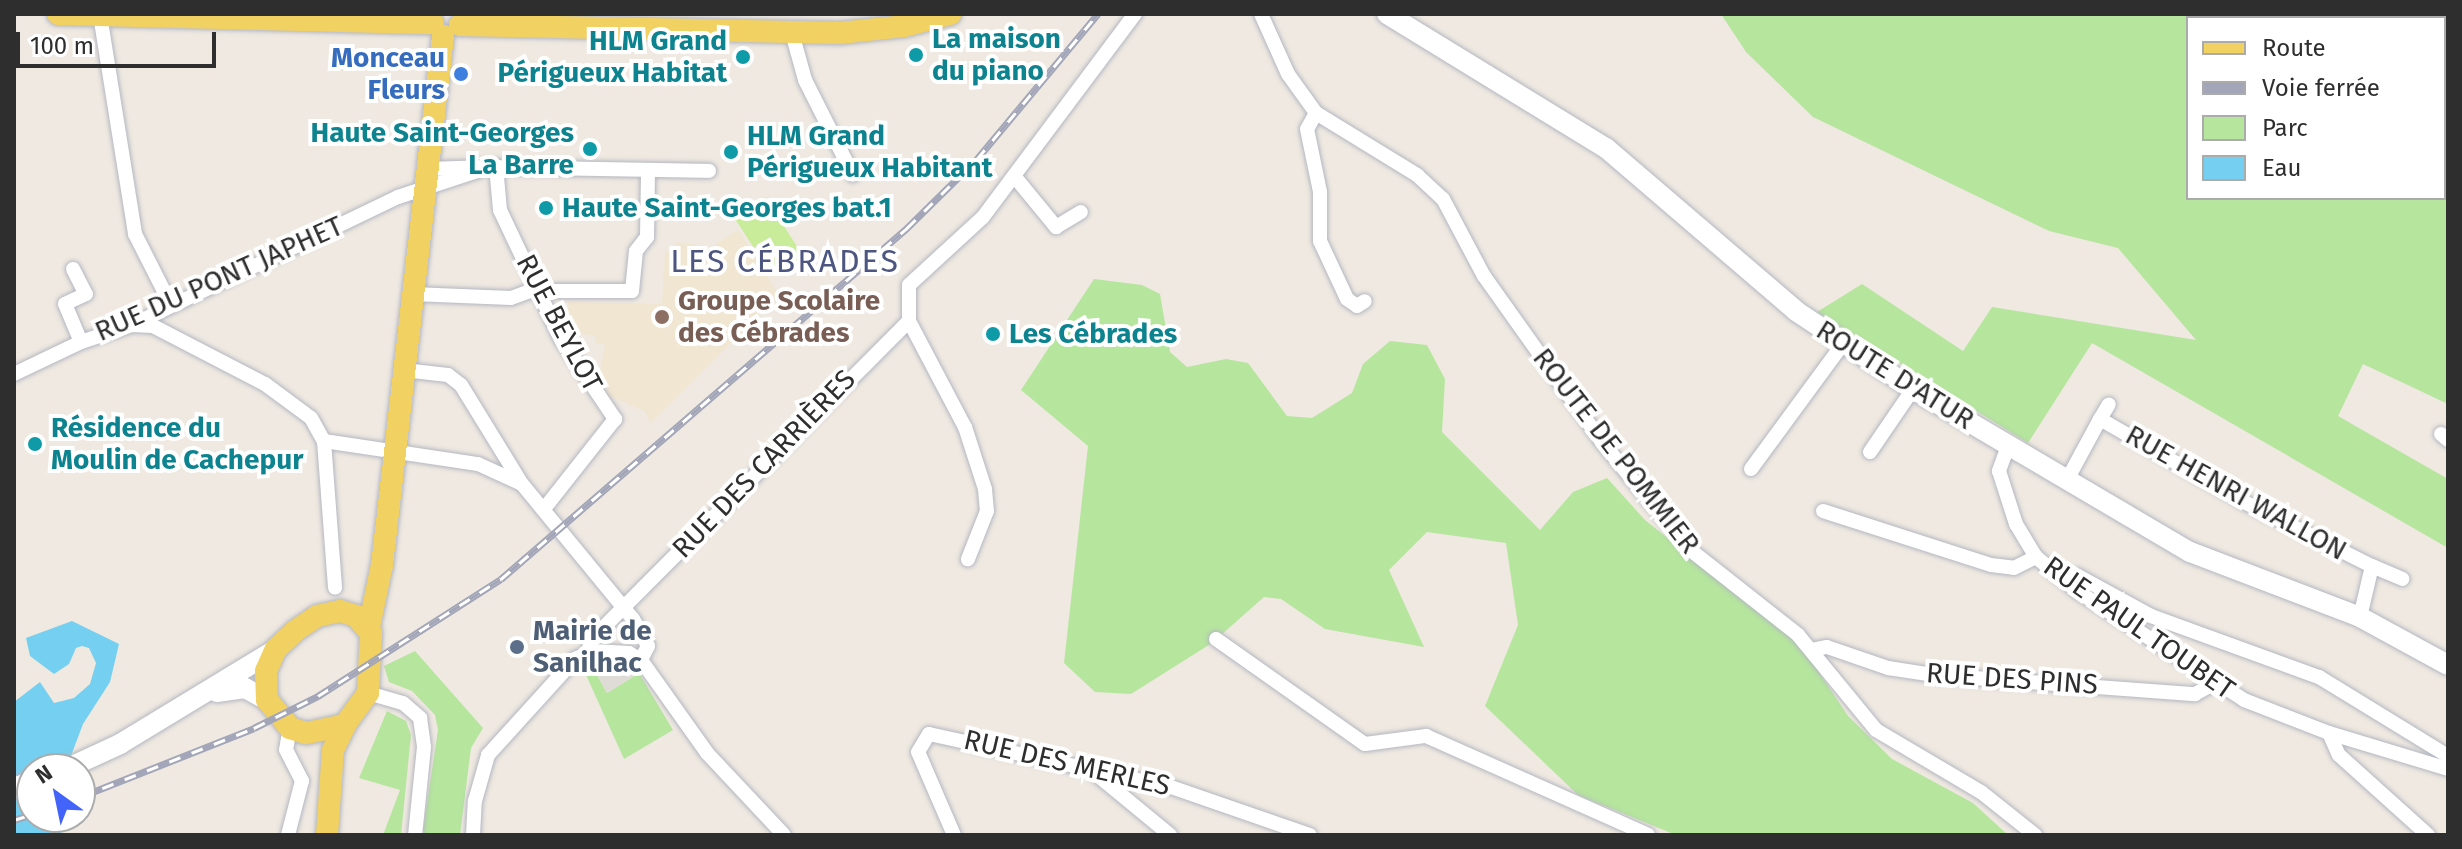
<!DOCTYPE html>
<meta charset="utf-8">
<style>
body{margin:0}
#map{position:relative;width:2462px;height:849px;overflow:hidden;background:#efe9e1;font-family:"Fira Sans",sans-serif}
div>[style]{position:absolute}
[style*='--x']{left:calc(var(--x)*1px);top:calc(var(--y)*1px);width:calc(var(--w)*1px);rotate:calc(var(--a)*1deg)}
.education>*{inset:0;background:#f0e6d1}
.green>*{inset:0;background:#b6e59e}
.pitch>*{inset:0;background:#c9ec9a;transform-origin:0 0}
.plaza>*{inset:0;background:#dfdcd8}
.water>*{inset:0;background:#75cff0}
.roads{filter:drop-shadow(0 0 2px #b4b7c1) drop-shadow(0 0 2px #b4b7c1)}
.street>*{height:14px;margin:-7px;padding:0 7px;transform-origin:7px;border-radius:7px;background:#fff}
.secondary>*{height:20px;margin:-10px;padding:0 10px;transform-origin:10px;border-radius:10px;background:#fff}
.primary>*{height:22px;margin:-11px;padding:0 11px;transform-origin:11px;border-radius:11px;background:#f2d163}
.rail>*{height:7px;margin-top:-3.5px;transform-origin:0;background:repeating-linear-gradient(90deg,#fff 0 12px,#a3a6b8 0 24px);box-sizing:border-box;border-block:2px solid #a3a6b8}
.dots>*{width:22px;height:22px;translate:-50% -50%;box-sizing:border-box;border:4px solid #fff;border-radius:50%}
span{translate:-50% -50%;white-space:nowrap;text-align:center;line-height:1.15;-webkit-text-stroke:8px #fff;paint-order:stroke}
.culture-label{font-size:28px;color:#0d838f;font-weight:700}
.left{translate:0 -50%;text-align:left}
.right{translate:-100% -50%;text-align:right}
.shop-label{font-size:28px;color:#366cbe;font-weight:700}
.street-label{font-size:28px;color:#2e2e2e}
.education-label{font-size:28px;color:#785e54;font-weight:700}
.service-label{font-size:28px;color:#4e5e75;font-weight:700}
.quarter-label{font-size:32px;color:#4d5680;letter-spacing:2px}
.frame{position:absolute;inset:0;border:16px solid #2e2e2e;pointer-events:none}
.legend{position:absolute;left:2186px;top:16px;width:260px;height:184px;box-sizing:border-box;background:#fff;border:2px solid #ababab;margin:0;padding:10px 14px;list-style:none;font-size:24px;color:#2e2e2e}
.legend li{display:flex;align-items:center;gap:16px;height:40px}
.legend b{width:40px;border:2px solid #ababab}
.north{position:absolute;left:16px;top:753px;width:80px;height:80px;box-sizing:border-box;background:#fff;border:2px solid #ababab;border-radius:50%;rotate:327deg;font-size:22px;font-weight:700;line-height:32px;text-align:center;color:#2e2e2e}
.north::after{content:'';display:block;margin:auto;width:28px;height:36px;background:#4264fb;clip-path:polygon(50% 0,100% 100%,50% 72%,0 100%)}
.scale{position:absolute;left:16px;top:32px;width:200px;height:36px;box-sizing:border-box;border:4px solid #2e2e2e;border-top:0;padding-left:10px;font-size:24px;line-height:28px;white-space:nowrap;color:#2e2e2e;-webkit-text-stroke:6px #fff;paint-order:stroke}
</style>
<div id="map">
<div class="education">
<div style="clip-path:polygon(738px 230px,779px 295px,651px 423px,644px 411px,608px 395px,600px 372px,605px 344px,595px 343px,595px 336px,568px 331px,568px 302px,662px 304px,665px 251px,676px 252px,677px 242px,711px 247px)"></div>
</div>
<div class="green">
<div style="clip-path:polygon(1721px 14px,2235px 14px,2243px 18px,2188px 18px,2188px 198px,2444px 198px,2448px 94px,2448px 404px,2363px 364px,2338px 416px,2448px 479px,2448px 548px,2092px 343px,2028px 443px,1817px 312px,1862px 284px,1963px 351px,1992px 307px,2196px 340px,2118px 248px,2049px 231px,1813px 117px,1746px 52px)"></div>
<div style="clip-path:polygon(1094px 279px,1142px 285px,1160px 294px,1170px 352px,1187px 367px,1226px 359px,1248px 363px,1287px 416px,1312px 418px,1352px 393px,1363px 364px,1390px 341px,1427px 345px,1445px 379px,1442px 432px,1540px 530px,1573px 492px,1607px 478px,1645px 520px,1800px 644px,1848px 716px,1892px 759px,1973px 803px,2008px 835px,1676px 835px,1578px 795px,1485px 706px,1518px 625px,1506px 543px,1427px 532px,1389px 570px,1424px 647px,1325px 629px,1281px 599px,1264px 597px,1212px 643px,1131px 694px,1095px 692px,1064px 663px,1088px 446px,1021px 390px)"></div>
<div style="clip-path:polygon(415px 651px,483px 728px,471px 748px,460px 835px,425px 835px,423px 830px,438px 730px,435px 715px,412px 691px,389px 682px,384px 666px)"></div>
<div style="clip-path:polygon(590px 662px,607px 693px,639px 673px,673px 730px,624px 759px,582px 666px)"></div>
<div style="clip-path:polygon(387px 711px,406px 721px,411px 735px,401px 835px,383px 835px,400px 790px,359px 778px)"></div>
</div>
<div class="pitch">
<div style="left:765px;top:197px;width:71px;height:37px;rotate:57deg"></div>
</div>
<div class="plaza">
<div style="clip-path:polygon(621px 658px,642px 671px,607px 693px,588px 659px)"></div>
</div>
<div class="water">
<div style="clip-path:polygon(72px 621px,119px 644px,110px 682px,83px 724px,66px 769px,32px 769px,32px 817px,62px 817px,61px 835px,14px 835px,14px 702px,40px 682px,54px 703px,74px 698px,90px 684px,96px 663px,89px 648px,82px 646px,76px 648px,69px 664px,54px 674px,30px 656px,26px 638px)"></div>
</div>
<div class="roads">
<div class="street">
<div style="--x:1261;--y:14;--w:66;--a:65.8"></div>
<div style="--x:1288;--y:74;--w:48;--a:54.3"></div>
<div style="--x:1316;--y:113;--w:119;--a:31.5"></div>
<div style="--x:1417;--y:175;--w:35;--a:43"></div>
<div style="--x:1443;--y:199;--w:87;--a:62"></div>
<div style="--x:1484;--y:276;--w:204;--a:54.6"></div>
<div style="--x:1602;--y:442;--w:136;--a:50.9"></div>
<div style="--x:1688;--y:548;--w:140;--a:38.3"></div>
<div style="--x:1798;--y:635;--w:123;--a:50.6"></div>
<div style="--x:1876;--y:730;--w:122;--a:30.6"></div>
<div style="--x:1981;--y:792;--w:69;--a:38.5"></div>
<div style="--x:2410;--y:14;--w:7;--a:34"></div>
<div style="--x:100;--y:15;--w:222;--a:80.9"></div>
<div style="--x:135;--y:234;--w:80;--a:63.1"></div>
<div style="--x:792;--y:33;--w:49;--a:74.5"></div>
<div style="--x:805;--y:80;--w:106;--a:63.2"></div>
<div style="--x:1316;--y:113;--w:18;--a:119"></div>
<div style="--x:1307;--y:129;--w:64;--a:78.3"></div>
<div style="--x:1320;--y:192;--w:49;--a:90"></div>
<div style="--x:1320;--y:241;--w:64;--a:65"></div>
<div style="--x:1347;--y:299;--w:12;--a:35"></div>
<div style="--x:1357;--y:306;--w:9;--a:-32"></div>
<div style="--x:496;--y:166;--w:44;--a:84.8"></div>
<div style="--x:500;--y:210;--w:143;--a:64.7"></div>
<div style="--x:561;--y:339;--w:97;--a:56"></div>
<div style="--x:615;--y:419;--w:115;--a:128.3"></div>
<div style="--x:489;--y:167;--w:220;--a:1"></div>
<div style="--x:1015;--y:177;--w:65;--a:50.6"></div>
<div style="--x:1056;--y:227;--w:29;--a:-31"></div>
<div style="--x:73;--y:269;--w:28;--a:63"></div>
<div style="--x:86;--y:294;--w:23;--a:155"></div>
<div style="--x:65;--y:304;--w:41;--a:67.2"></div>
<div style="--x:412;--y:294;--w:99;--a:2.3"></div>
<div style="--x:511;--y:298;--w:20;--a:-20"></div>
<div style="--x:530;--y:291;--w:102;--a:0"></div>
<div style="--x:632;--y:291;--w:40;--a:-84.3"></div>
<div style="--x:636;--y:251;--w:18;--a:-52"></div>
<div style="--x:647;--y:237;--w:67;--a:-89.1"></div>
<div style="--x:909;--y:321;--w:120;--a:62.2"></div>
<div style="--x:965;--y:427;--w:65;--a:72.1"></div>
<div style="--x:985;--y:489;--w:22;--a:85"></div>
<div style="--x:987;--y:511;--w:52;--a:111.6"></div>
<div style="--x:132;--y:325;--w:21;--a:3"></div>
<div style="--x:153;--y:326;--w:126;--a:27.4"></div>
<div style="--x:265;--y:384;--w:57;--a:36.5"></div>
<div style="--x:311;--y:418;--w:26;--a:61"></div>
<div style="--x:324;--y:441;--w:156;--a:8.5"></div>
<div style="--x:478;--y:464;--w:48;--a:24.4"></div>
<div style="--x:522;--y:484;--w:175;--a:50.6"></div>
<div style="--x:633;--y:619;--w:31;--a:61"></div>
<div style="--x:648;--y:646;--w:16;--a:117"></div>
<div style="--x:404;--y:370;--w:44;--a:6.5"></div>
<div style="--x:448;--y:375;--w:16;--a:38"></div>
<div style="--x:461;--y:385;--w:116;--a:58.4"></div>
<div style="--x:14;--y:374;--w:74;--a:-25.5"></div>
<div style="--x:81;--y:342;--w:54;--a:-18.4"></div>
<div style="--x:132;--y:325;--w:295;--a:-25.7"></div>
<div style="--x:398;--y:197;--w:96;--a:-18.2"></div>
<div style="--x:489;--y:167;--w:62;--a:178.2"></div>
<div style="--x:2100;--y:419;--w:17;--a:-59"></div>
<div style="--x:2441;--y:434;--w:9;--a:41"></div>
<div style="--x:324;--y:441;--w:147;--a:85.7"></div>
<div style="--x:2008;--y:446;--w:27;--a:110"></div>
<div style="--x:1999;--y:471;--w:56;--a:72.2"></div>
<div style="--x:2016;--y:524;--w:39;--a:59"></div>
<div style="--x:2036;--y:557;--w:53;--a:39.7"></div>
<div style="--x:2077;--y:591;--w:199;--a:33.1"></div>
<div style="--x:2244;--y:700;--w:91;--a:21.2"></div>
<div style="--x:2329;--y:733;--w:124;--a:16.8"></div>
<div style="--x:1870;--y:452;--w:76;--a:-55.7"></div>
<div style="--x:1751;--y:469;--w:154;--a:-53.7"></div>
<div style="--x:2067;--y:480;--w:69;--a:-61.6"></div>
<div style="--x:2100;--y:419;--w:164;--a:30"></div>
<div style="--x:2242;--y:501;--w:145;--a:26.6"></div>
<div style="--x:2372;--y:566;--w:52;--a:103.2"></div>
<div style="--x:1823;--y:511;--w:176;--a:17.8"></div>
<div style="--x:1991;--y:565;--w:23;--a:7"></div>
<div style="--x:2014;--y:568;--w:25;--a:-27"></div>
<div style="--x:2372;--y:566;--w:33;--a:23"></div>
<div style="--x:2056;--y:574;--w:22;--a:5"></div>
<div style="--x:2078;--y:576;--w:83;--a:28.7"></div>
<div style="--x:2151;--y:616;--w:179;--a:20"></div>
<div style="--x:2319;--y:677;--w:151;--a:31.5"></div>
<div style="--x:1216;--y:639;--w:182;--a:35.2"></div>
<div style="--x:1365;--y:744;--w:62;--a:-7.5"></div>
<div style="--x:1426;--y:736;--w:243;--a:24"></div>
<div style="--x:1811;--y:650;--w:16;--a:-11"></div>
<div style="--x:1827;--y:647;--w:65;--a:19"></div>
<div style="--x:1888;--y:668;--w:47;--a:8.7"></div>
<div style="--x:1934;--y:675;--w:262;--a:4.2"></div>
<div style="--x:2195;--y:694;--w:21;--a:-29"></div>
<div style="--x:588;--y:651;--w:13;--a:-72"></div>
<div style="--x:592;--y:639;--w:449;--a:-45.1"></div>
<div style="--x:909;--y:321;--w:36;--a:-90"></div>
<div style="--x:909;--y:285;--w:100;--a:-42.6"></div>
<div style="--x:983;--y:217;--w:254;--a:-53.2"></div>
<div style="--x:368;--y:693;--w:36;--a:16"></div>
<div style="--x:403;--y:703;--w:23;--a:41"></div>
<div style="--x:420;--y:718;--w:29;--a:82"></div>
<div style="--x:424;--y:747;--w:88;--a:95.8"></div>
<div style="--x:2329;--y:733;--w:24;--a:66"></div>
<div style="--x:2339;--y:755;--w:120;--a:42"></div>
<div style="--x:1090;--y:769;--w:104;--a:39.5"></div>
<div style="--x:288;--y:835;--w:56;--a:-75.5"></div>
<div style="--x:302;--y:781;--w:35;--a:-117"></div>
<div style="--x:286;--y:750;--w:22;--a:-80"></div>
<div style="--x:473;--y:835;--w:34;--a:-87"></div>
<div style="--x:475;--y:801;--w:48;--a:-74.2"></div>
<div style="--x:488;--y:755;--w:130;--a:-47.8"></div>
<div style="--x:575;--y:659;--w:20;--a:-24"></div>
<div style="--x:593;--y:651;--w:36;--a:3"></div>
<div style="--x:629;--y:653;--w:14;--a:30"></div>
<div style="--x:641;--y:660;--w:114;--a:54.6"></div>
<div style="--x:707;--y:753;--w:112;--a:46.8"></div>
<div style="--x:954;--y:835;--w:90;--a:-113.4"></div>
<div style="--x:918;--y:752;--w:21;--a:-59"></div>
<div style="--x:929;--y:734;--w:248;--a:12.4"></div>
<div style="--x:1171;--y:787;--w:147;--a:19.1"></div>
</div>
<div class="secondary">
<div style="--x:1387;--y:14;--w:257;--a:31.5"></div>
<div style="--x:1606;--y:148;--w:250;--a:40.6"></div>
<div style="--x:1796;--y:311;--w:141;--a:33.7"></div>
<div style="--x:1913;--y:389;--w:321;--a:30.5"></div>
<div style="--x:2190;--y:552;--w:182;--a:20.9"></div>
<div style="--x:2360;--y:617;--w:100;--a:28.6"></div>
<div style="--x:217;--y:692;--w:28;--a:-8"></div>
<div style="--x:245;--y:688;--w:25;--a:29"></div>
<div style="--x:66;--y:769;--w:60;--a:-24.8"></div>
<div style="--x:120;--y:744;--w:183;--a:-31.3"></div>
<div style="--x:14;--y:788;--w:19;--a:-21"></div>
</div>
<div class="primary">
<div style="--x:58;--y:14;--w:375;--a:1.4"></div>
<div style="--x:460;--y:25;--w:380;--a:1.2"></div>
<div style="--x:840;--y:33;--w:64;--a:-6.2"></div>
<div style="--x:904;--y:26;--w:48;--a:-14.6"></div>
<div style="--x:340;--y:611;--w:17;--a:17"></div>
<div style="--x:356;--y:616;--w:23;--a:49"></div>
<div style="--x:371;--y:633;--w:60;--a:92.9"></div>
<div style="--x:368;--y:693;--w:39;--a:126"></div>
<div style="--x:345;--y:725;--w:40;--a:168"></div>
<div style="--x:306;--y:733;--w:17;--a:-163"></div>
<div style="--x:290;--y:728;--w:36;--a:-129"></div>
<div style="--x:267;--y:700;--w:29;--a:-92"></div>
<div style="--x:266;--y:671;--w:24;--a:-66"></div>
<div style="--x:276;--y:649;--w:26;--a:-43"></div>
<div style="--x:295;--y:631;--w:27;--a:-34"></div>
<div style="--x:317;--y:616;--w:24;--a:-12"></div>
<div style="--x:369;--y:627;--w:63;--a:-78.2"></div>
<div style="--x:382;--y:565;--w:533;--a:-83.42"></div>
<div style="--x:327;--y:835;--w:85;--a:-86"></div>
<div style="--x:333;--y:750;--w:28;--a:-64"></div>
</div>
</div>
<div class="rail">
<div style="--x:80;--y:797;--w:187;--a:-21.6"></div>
<div style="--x:254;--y:728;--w:72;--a:-26.6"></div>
<div style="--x:318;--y:696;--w:217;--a:-32.6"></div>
<div style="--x:501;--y:579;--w:537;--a:-40.84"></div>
<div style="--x:907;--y:228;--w:98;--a:-44.6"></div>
<div style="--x:977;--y:159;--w:189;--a:-50.2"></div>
<div style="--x:14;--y:820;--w:19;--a:-18"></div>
</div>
<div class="dots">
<div style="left:916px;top:55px;background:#0f9aa8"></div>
<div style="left:743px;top:57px;background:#0f9aa8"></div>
<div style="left:461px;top:74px;background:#3f7fe0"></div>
<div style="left:590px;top:149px;background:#0f9aa8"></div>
<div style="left:731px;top:152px;background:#0f9aa8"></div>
<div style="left:546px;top:208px;background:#0f9aa8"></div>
<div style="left:662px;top:317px;background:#8d6e63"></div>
<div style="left:993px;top:334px;background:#0f9aa8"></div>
<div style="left:35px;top:444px;background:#0f9aa8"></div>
<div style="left:517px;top:647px;background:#5c6f8a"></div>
</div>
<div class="culture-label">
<span class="left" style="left:932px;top:55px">La maison<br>du piano</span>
<span class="right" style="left:727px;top:57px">HLM Grand<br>Périgueux Habitat</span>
<span class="right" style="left:574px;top:149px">Haute Saint-Georges<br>La Barre</span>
<span class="left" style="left:747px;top:152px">HLM Grand<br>Périgueux Habitant</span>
<span class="left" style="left:562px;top:208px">Haute Saint-Georges bat.1</span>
<span class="left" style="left:1009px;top:334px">Les Cébrades</span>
<span class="left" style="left:51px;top:444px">Résidence du<br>Moulin de Cachepur</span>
</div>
<div class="shop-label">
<span class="right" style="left:445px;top:74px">Monceau<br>Fleurs</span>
</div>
<div class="street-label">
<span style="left:219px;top:279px;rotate:-24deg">RUE DU PONT JAPHET</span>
<span style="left:559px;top:323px;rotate:62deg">RUE BEYLOT</span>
<span style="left:1895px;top:375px;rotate:32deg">ROUTE D'ATUR</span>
<span style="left:1616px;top:451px;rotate:52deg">ROUTE DE POMMIER</span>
<span style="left:764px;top:464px;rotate:-46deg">RUE DES CARRIÈRES</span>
<span style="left:2236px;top:493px;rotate:29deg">RUE HENRI WALLON</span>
<span style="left:2139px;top:628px;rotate:35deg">RUE PAUL TOUBET</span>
<span style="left:2012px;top:679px;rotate:4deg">RUE DES PINS</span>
<span style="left:1067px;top:763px;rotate:13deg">RUE DES MERLES</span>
</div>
<div class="education-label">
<span class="left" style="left:678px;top:317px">Groupe Scolaire<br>des Cébrades</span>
</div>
<div class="service-label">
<span class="left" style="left:533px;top:647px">Mairie de<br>Sanilhac</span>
</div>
<div class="quarter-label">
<span style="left:785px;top:261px">LES CÉBRADES</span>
</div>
<div class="frame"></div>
<ul class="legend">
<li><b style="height:10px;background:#f2d163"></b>Route</li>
<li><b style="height:10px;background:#a3a6b8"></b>Voie ferrée</li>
<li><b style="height:22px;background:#b6e59e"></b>Parc</li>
<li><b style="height:22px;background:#75cff0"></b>Eau</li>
</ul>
<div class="north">N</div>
<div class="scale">100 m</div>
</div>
